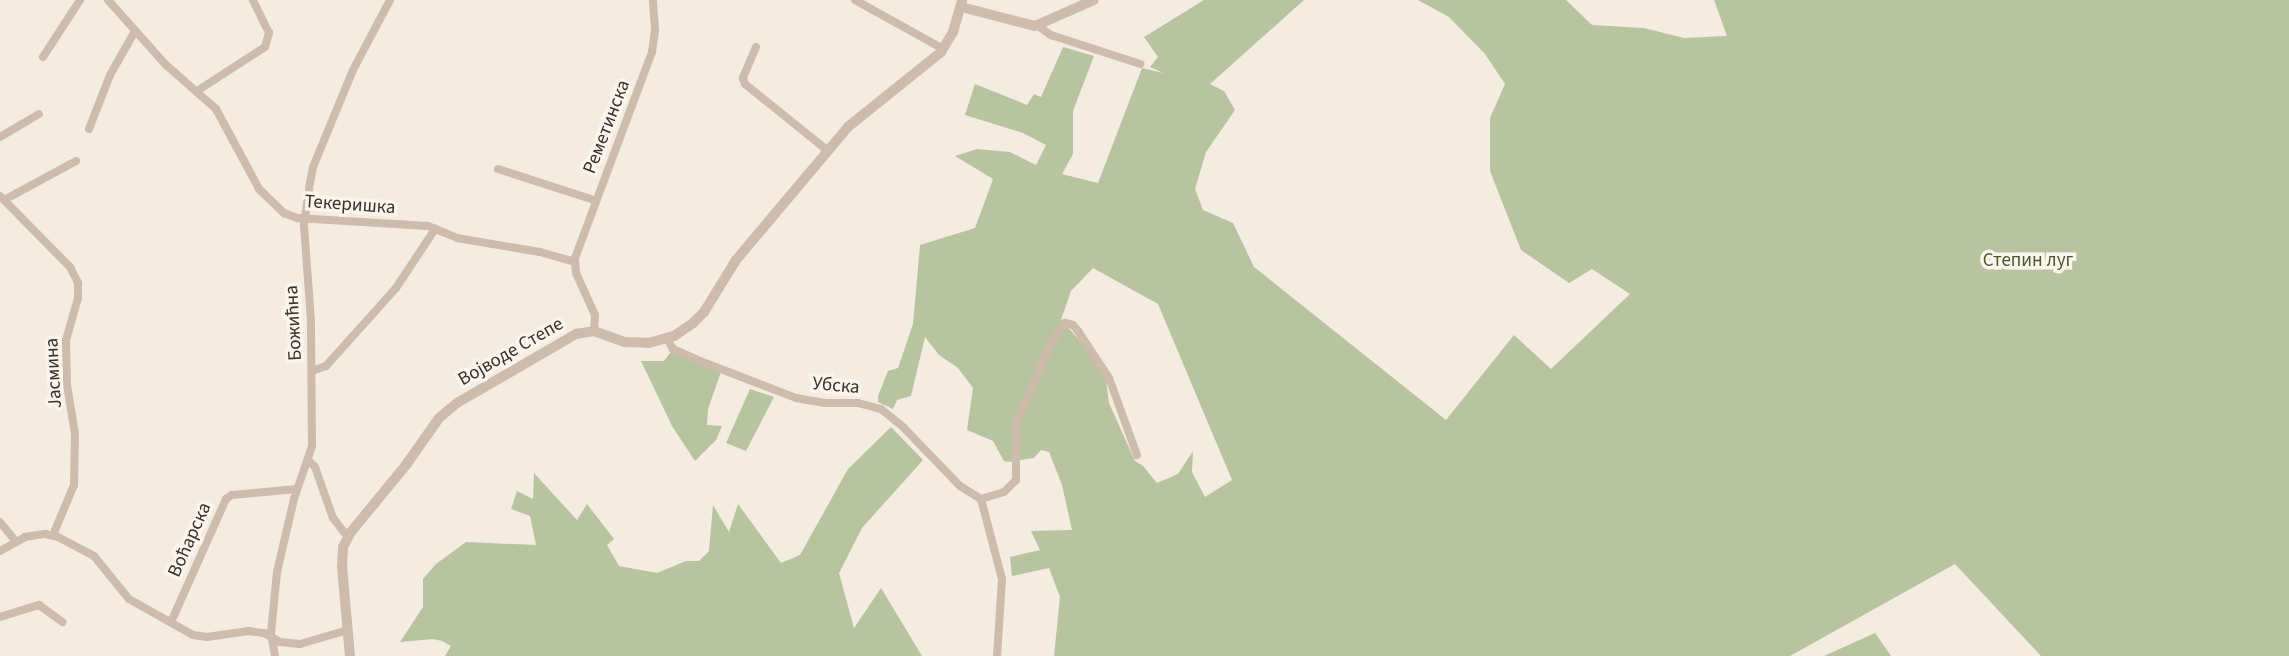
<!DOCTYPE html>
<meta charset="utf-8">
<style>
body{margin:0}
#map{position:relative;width:2289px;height:656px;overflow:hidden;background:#f4ebe1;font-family:"Source Sans 3",sans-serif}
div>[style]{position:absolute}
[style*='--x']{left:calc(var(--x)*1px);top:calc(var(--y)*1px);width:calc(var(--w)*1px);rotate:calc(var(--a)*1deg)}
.green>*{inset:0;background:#b8c4a0}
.minor>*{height:8px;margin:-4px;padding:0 4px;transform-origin:4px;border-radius:4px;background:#cdbbac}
.tertiary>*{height:10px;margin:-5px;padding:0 5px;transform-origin:5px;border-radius:5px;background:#cdbbac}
span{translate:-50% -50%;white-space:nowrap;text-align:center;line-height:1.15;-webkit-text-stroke:7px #fbf5ee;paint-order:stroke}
.street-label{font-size:19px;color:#3b302b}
.park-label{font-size:19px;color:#4a5a2e}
</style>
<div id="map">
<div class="green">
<div style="clip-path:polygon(evenodd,1204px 0,1304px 0,1210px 84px,1224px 91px,1235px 110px,1206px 152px,1195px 189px,1203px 210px,1233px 223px,1254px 267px,1446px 420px,1514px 335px,1551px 369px,1630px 294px,1592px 269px,1569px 283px,1521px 250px,1490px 171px,1490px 118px,1505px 84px,1485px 54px,1449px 17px,1418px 0,1566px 0,1592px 25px,1644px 28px,1684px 38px,1727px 36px,1714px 0,2289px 0,2289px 656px,2041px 656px,1955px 564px,1790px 656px,1054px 656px,1060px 597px,1049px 568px,1012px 576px,1010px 557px,1040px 550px,1031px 531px,1072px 530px,1062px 485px,1049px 452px,1041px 450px,1034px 458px,1008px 462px,1004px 461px,993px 441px,967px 430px,973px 388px,958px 368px,939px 355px,925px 337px,911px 396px,897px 400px,893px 409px,878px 402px,878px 396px,888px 371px,898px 368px,913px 324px,920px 245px,975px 228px,993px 179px,955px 156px,977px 149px,1010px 152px,1036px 165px,1046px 145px,1023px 133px,965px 115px,975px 84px,1027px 105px,1034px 94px,1041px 97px,1063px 47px,1094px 56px,1073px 111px,1073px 154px,1062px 174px,1098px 183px,1142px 68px,1163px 73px,1150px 67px,1158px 57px,1144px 37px,1204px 0,1093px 268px,1158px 304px,1232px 480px,1205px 497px,1192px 472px,1193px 451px,1178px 474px,1157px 483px,1143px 466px,1135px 461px,1109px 403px,1106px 380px,1084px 345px,1061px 320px,1071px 291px,1093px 268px)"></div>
<div style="clip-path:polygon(673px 349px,722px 369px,708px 409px,707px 425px,722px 426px,716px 440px,695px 461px,672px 426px,641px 361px,664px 361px)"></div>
<div style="clip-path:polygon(750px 389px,774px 397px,746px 451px,726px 443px)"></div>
<div style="clip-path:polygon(891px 427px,923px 460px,862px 528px,839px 573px,854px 628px,881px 588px,922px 656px,445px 656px,451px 646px,442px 641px,433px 639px,400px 642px,423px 607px,423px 579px,436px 564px,466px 542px,536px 545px,530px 516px,511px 509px,517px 491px,533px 499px,534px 473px,577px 520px,587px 504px,614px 539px,607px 545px,619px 566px,657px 573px,686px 561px,699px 561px,709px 551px,713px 505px,729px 532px,738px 504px,781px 563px,800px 555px,848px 469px)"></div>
<div style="clip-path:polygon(1875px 633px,1891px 656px,1824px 656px)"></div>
</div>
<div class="minor">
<div style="--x:108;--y:0;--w:86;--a:48.3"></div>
<div style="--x:165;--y:64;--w:68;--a:41.4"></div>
<div style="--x:216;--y:109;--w:91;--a:61.7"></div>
<div style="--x:259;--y:189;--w:35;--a:44"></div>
<div style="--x:284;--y:213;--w:14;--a:21"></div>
<div style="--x:297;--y:218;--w:131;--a:3.5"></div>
<div style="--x:428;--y:226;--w:31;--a:22"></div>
<div style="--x:457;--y:238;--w:84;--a:9.6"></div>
<div style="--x:540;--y:252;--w:35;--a:16"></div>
<div style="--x:855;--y:0;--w:101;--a:29.1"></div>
<div style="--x:1038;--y:26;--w:16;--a:35"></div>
<div style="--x:1051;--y:35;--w:94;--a:18"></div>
<div style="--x:756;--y:47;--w:34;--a:113"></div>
<div style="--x:743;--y:78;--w:6;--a:72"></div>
<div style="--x:745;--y:84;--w:107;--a:38.9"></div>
<div style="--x:43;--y:57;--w:68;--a:-57"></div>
<div style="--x:197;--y:91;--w:81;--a:-32.9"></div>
<div style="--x:265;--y:47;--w:15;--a:-74"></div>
<div style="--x:269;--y:33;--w:37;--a:-116"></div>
<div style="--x:89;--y:129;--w:58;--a:-68.7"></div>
<div style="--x:110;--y:75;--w:51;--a:-60.4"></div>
<div style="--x:0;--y:137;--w:45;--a:-30.5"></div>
<div style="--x:498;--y:169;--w:101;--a:17.9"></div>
<div style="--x:0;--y:196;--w:100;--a:45.4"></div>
<div style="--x:70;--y:267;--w:18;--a:63"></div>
<div style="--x:78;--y:283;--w:15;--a:90"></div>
<div style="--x:78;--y:298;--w:44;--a:105.9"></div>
<div style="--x:66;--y:340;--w:45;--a:88.7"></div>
<div style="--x:67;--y:385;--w:50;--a:80.7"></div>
<div style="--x:75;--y:434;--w:51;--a:91.1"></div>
<div style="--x:74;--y:485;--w:54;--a:112.8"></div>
<div style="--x:4;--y:200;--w:82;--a:-28.4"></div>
<div style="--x:594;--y:331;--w:16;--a:-86"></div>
<div style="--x:595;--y:315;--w:46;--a:-114.3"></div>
<div style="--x:576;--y:273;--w:15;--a:-94"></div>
<div style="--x:575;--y:258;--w:220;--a:-69.5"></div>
<div style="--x:652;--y:52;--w:22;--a:-82"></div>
<div style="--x:655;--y:30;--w:30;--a:-94"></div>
<div style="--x:667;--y:339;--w:12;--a:59"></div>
<div style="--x:673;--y:349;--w:24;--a:24"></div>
<div style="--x:695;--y:359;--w:108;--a:21.1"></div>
<div style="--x:796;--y:398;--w:29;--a:10"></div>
<div style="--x:825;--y:403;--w:33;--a:0"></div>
<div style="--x:858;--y:403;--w:24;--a:15"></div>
<div style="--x:881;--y:409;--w:28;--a:39"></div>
<div style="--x:903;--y:427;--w:82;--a:46"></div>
<div style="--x:960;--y:486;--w:25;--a:32"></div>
<div style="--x:981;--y:499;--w:83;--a:75.3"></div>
<div style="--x:1002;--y:579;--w:77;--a:93.7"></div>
<div style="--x:312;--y:371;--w:15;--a:-20"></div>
<div style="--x:326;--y:366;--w:105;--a:-48.1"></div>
<div style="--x:396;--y:288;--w:71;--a:-56.5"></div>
<div style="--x:309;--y:461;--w:8;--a:45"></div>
<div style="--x:315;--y:467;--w:54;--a:70.6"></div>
<div style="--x:333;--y:518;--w:24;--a:52"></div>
<div style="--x:981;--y:499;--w:24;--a:-17"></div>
<div style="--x:1004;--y:492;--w:17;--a:-45"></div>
<div style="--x:1016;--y:480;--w:57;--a:-90"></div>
<div style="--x:1016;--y:423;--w:85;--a:-66.4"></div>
<div style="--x:1050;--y:345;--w:27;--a:-56"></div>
<div style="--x:1065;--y:323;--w:8;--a:14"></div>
<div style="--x:1073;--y:325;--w:8;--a:50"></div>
<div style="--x:1078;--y:331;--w:56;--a:56.6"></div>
<div style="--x:1109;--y:378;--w:82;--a:70"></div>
<div style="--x:0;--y:522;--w:26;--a:51"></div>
<div style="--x:0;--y:551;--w:29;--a:-29"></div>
<div style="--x:25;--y:537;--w:20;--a:-9"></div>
<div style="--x:45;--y:534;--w:13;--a:13"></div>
<div style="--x:58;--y:537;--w:41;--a:27.8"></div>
<div style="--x:94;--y:556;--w:55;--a:50.9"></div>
<div style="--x:129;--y:599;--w:73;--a:29.4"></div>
<div style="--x:193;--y:635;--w:14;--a:8"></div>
<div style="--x:207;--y:637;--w:42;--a:-8.1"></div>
<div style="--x:249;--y:631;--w:15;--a:8"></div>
<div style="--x:264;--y:633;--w:18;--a:29"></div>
<div style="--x:280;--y:642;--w:20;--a:6"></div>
<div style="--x:300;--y:644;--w:50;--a:-16.3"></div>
<div style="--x:0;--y:617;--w:41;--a:-17.1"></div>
<div style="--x:39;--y:605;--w:29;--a:36"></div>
<div style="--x:171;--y:622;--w:135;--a:-65.9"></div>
<div style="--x:226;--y:499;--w:7;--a:-34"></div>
<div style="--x:232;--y:495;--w:65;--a:-5.3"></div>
<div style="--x:275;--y:656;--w:23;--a:-100"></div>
<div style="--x:271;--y:633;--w:61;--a:-84.4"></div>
<div style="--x:277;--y:572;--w:75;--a:-76.9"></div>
<div style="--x:294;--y:499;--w:56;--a:-71.2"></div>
<div style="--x:312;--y:446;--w:125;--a:-90.5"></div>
<div style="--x:311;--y:321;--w:96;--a:-94.2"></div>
<div style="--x:304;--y:225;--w:37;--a:-82"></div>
<div style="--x:309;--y:188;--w:21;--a:-79"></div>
<div style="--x:313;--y:167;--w:105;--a:-67.6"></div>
<div style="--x:353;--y:70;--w:79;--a:-62.1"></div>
</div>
<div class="tertiary">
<div style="--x:961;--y:7;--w:76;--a:14.4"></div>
<div style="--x:1035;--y:26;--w:64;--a:-23.8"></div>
<div style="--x:350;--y:656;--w:89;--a:-95.1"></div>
<div style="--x:342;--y:567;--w:20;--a:-87"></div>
<div style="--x:343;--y:547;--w:17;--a:-62"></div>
<div style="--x:351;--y:532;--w:87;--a:-50.6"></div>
<div style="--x:406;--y:465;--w:57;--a:-54.9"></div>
<div style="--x:439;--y:418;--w:23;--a:-40"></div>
<div style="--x:457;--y:403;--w:138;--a:-30.1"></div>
<div style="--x:576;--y:334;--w:18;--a:-9"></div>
<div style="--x:594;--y:331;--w:33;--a:20"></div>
<div style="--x:625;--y:342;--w:24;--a:2"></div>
<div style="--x:649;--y:343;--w:26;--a:-16"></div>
<div style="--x:674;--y:336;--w:23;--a:-34"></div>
<div style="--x:693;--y:323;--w:16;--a:-45"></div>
<div style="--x:704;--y:312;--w:61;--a:-58.4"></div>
<div style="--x:736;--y:260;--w:175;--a:-49.9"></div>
<div style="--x:849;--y:126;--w:118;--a:-38.8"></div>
<div style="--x:941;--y:52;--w:23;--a:-59"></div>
<div style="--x:953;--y:32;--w:33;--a:-74"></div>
</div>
<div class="street-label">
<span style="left:607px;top:127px;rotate:-69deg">Реметинска</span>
<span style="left:350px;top:205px;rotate:4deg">Текеришка</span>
<span style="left:294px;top:323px;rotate:-93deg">Божићна</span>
<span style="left:511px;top:352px;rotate:-30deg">Војводе Степе</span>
<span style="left:54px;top:373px;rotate:-93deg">Јасмина</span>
<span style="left:836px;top:386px;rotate:5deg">Убска</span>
<span style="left:190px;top:540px;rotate:-66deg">Воћарска</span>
</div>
<div class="park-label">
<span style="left:2028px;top:261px">Степин луг</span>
</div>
</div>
